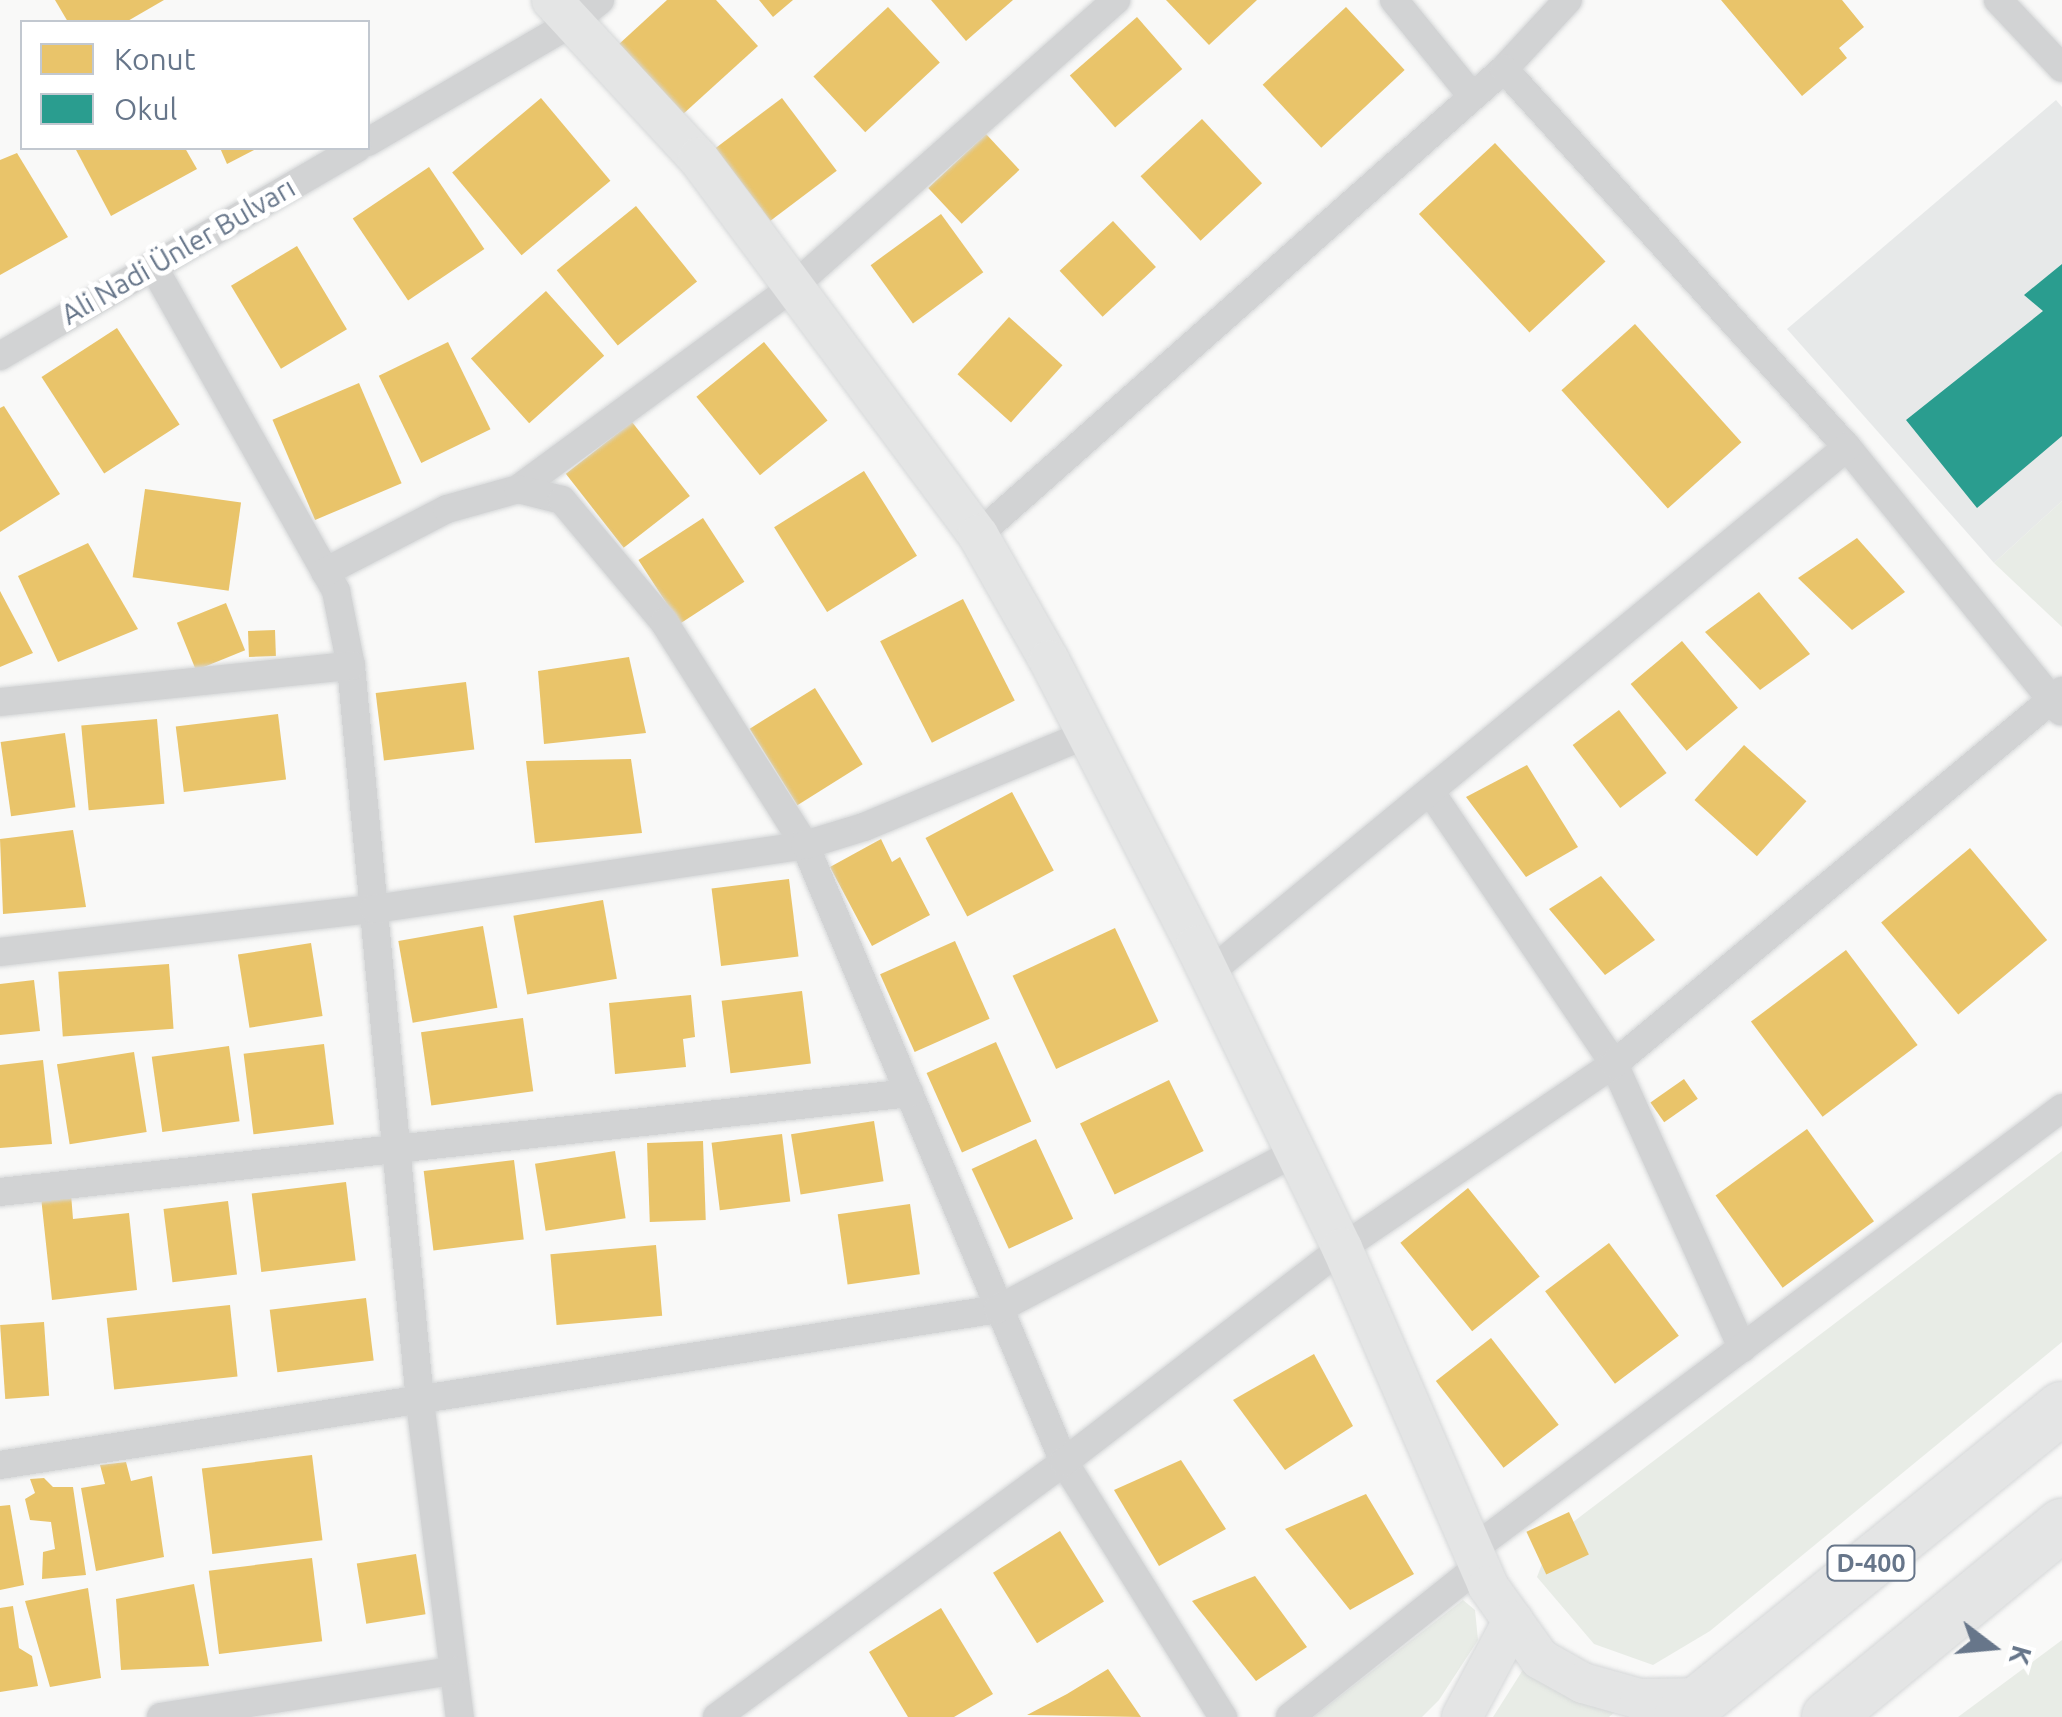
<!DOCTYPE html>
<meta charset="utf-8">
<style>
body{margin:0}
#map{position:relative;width:2062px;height:1717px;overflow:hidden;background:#f9f9f8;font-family:Ubuntu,sans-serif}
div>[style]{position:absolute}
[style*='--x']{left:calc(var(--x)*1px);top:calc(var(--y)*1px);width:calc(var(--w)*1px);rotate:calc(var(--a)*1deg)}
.built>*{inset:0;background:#e7e9e9}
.green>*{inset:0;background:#e8ece6}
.homes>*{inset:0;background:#e9c46a;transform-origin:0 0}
.schools>*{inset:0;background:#2a9d8f}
.roads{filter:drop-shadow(0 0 2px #d5d7d8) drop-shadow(0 0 2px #d5d7d8)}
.street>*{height:28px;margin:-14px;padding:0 14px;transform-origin:14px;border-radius:14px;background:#d2d3d4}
.secondary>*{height:40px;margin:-20px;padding:0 20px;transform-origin:20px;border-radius:20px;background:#e4e5e5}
.highway>*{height:52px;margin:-26px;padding:0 26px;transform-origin:26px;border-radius:26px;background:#e4e5e5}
span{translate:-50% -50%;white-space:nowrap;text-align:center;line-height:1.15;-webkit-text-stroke:10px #fff;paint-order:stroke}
.shield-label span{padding:2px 8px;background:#fff;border:2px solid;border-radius:8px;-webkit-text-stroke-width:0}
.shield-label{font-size:25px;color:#67768a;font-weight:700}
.street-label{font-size:28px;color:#67768a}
.legend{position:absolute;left:20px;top:20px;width:350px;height:130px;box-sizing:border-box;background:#fff;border:2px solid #c2c8d0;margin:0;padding:12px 18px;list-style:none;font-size:30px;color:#67768a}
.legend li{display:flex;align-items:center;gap:20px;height:50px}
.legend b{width:50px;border:2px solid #c2c8d0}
.north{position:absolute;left:1942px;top:1597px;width:100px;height:100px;-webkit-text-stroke:8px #fff;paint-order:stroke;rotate:106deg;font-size:28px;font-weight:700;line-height:40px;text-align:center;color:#67768a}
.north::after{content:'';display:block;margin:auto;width:35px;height:45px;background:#67768a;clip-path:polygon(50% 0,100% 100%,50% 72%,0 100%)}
</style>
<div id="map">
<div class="built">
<div style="clip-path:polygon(2056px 100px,2062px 107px,2062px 501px,1994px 563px,1787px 329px)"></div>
</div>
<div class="green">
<div style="clip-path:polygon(2062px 501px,2062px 627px,1994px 563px)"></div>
<div style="clip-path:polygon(2062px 1151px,2062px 1342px,1710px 1631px,1653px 1665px,1594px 1644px,1537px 1577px,1552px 1538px)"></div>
<div style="clip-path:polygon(1463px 1600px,1475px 1610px,1478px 1640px,1439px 1700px,1422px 1717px,1313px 1717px)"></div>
<div style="clip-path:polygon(2062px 1640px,2062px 1717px,1958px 1717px)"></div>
<div style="clip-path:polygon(1526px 1665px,1615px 1712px,1609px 1717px,1493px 1717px)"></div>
</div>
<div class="homes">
<div style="clip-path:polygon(55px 0,164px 0,126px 22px,68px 22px)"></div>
<div style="clip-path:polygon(667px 0,716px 0,758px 46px,682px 115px,618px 45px)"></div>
<div style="clip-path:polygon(759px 0,793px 0,773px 17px)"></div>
<div style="clip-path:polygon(931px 0,1013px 0,966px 41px)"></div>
<div style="clip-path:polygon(1166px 0,1257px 0,1209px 45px)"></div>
<div style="clip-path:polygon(1721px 0,1842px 0,1864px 27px,1839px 48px,1847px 58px,1802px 96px)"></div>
<div style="left:888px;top:7px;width:76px;height:102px;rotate:47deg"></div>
<div style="left:1346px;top:7px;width:86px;height:114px;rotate:47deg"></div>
<div style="left:1137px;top:17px;width:69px;height:89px;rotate:49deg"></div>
<div style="left:541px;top:98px;width:108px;height:116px;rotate:50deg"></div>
<div style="left:782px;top:98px;width:91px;height:83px;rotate:53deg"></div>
<div style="left:1202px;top:119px;width:88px;height:84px;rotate:47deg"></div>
<div style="left:986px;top:134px;width:49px;height:79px;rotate:47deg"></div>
<div style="left:1495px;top:143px;width:162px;height:104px;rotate:47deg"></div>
<div style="clip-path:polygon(75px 148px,185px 148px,197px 169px,111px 216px)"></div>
<div style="clip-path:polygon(220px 148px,258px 148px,227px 164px)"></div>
<div style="clip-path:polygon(17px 153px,68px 237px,0 275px,0 160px)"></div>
<div style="left:429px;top:167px;width:99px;height:92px;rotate:56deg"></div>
<div style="left:636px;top:206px;width:97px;height:102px;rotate:51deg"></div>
<div style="left:941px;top:214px;width:72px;height:87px;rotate:54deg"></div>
<div style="left:1113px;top:221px;width:63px;height:73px;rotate:47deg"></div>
<div style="left:297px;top:246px;width:97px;height:77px;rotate:59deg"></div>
<div style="left:546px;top:291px;width:87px;height:101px;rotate:48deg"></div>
<div style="left:1009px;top:317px;width:72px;height:77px;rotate:42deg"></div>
<div style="left:1635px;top:324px;width:159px;height:99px;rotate:48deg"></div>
<div style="left:117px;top:328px;width:115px;height:90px;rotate:57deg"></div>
<div style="left:448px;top:342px;width:97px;height:77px;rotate:64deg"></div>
<div style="left:764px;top:342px;width:101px;height:87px;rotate:51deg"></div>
<div style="left:359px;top:383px;width:109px;height:94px;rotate:67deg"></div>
<div style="clip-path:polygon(4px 406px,60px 494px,0 532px,0 408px)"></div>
<div style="left:632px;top:422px;width:94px;height:84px;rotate:52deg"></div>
<div style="left:864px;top:471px;width:100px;height:106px;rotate:58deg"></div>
<div style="left:145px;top:489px;width:97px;height:89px;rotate:8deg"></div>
<div style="left:703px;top:518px;width:76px;height:77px;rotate:57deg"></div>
<div style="clip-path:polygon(1857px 538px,1905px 592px,1852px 630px,1798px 578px)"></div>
<div style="clip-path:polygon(88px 543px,138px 629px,58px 662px,18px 576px)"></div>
<div style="clip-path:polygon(0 591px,33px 653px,0 667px)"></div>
<div style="clip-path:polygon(1759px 592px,1810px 654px,1760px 690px,1705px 632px)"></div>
<div style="left:963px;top:599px;width:114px;height:93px;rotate:63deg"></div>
<div style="left:226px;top:603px;width:51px;height:53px;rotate:68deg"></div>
<div style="left:275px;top:630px;width:26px;height:27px;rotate:88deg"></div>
<div style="left:1682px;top:641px;width:87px;height:67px;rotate:50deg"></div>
<div style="clip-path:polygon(629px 657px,646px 733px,544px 744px,538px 671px)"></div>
<div style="left:466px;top:682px;width:68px;height:91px;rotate:83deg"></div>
<div style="left:815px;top:688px;width:90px;height:77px;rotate:58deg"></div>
<div style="left:1619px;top:710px;width:79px;height:58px;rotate:53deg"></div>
<div style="left:278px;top:714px;width:66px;height:103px;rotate:83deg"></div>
<div style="left:157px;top:719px;width:85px;height:76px;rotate:85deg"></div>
<div style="left:65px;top:733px;width:75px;height:65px;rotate:82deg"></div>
<div style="left:1744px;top:745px;width:84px;height:74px;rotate:42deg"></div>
<div style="clip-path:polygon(631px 759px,642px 833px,535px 843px,526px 761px)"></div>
<div style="clip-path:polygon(1527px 765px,1578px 847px,1526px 877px,1466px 797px)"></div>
<div style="left:1012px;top:792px;width:89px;height:98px;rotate:62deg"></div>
<div style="clip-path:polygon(73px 830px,86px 907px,3px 914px,0 839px)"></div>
<div style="clip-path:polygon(881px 839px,892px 862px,900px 857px,930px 915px,872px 946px,830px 867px)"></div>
<div style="left:1970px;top:848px;width:120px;height:116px;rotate:50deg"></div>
<div style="clip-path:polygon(1601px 876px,1655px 940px,1605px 975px,1549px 909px)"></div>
<div style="left:789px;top:879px;width:78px;height:78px;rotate:83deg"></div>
<div style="left:603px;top:900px;width:80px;height:91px;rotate:80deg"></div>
<div style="left:483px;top:926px;width:83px;height:86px;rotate:80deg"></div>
<div style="left:1115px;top:928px;width:103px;height:113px;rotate:65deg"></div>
<div style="left:955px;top:941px;width:85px;height:82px;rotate:66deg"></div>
<div style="left:311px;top:943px;width:74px;height:74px;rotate:81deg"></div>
<div style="left:1846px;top:950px;width:119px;height:119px;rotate:53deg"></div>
<div style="left:169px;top:964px;width:65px;height:111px;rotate:86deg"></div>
<div style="clip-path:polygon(34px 980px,40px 1031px,0 1035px,0 984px)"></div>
<div style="left:802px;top:991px;width:73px;height:81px;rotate:83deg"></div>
<div style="clip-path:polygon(691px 995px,695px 1037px,683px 1039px,686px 1067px,615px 1074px,609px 1003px)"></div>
<div style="left:523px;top:1018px;width:74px;height:103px;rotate:82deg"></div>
<div style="left:996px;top:1042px;width:87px;height:76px;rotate:66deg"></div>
<div style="left:324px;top:1044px;width:81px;height:81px;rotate:83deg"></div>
<div style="left:229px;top:1046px;width:76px;height:78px;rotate:82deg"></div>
<div style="left:134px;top:1052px;width:81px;height:78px;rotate:81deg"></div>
<div style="clip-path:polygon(43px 1060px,52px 1144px,0 1148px,0 1065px)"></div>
<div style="left:1684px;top:1079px;width:24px;height:41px;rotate:55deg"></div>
<div style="left:1169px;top:1080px;width:79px;height:99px;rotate:64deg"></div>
<div style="left:874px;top:1121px;width:61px;height:84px;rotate:81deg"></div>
<div style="left:1807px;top:1129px;width:114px;height:113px;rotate:54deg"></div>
<div style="left:782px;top:1134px;width:68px;height:71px;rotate:83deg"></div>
<div style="left:1036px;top:1139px;width:88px;height:71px;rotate:65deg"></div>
<div style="left:703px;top:1141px;width:79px;height:56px;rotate:88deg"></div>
<div style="left:615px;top:1151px;width:68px;height:81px;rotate:81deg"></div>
<div style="left:514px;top:1160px;width:80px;height:91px;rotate:83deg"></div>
<div style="left:346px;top:1182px;width:79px;height:95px;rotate:83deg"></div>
<div style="left:1468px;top:1188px;width:114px;height:87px;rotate:51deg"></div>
<div style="clip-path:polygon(71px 1194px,73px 1219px,129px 1213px,137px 1290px,52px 1300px,41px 1197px)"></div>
<div style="left:228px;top:1201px;width:74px;height:65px;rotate:83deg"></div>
<div style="left:910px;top:1204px;width:71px;height:73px;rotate:82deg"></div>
<div style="left:1609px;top:1243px;width:116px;height:80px;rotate:53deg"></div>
<div style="left:656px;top:1245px;width:71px;height:106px;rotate:85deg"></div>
<div style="left:366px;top:1298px;width:63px;height:97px;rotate:83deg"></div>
<div style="left:230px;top:1305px;width:72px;height:124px;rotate:84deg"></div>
<div style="left:44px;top:1322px;width:74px;height:44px;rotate:86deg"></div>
<div style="left:1491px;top:1338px;width:110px;height:70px;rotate:52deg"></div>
<div style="clip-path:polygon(1314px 1354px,1353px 1426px,1285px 1470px,1233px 1400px)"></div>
<div style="left:312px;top:1455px;width:86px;height:111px;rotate:83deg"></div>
<div style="clip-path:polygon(1181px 1460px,1226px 1529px,1159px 1566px,1114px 1490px)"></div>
<div style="clip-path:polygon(126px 1462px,131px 1481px,152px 1476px,164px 1557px,96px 1571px,81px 1488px,105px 1484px,100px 1465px)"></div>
<div style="clip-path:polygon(44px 1478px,53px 1487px,73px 1487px,86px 1575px,42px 1579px,43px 1552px,55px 1549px,51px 1522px,30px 1520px,25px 1499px,35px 1493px,30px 1479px)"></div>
<div style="clip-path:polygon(1366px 1494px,1414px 1574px,1350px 1610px,1285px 1529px)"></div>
<div style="clip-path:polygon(10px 1505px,24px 1585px,0 1590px,0 1506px)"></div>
<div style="left:1569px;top:1512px;width:47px;height:47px;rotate:65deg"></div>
<div style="left:1060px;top:1531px;width:83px;height:79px;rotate:58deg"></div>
<div style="left:416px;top:1554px;width:61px;height:60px;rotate:81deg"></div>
<div style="left:312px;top:1558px;width:84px;height:104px;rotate:83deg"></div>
<div style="clip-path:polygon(1255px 1576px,1307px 1647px,1256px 1681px,1192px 1601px)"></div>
<div style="clip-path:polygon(194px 1584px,209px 1666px,121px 1670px,116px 1599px)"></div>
<div style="clip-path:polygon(88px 1588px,101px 1678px,50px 1687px,25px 1601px)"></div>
<div style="clip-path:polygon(13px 1606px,19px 1648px,32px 1656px,38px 1686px,0 1692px,0 1608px)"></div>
<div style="clip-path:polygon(941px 1608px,993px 1694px,954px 1717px,908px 1717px,869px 1652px)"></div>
<div style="clip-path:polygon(1108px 1669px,1141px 1717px,1027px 1715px,1067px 1694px)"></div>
</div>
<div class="schools">
<div style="clip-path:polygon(2062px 264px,2062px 436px,1977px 508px,1906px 420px,2043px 311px,2024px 295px)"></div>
</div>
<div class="roads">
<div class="street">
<div style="--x:1394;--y:0;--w:124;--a:50.9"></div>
<div style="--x:1998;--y:0;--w:93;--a:46.7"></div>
<div style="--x:1504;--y:69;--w:94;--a:-47.2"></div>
<div style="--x:368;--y:142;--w:236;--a:-30.3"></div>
<div style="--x:572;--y:23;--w:36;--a:-39"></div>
<div style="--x:153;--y:266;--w:373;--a:60.6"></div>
<div style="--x:336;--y:591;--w:76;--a:78.7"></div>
<div style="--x:351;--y:666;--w:739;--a:84.64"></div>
<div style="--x:420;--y:1402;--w:318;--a:82.8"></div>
<div style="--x:0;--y:356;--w:413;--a:-30.2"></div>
<div style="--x:518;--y:489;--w:341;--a:-36.3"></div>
<div style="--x:793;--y:287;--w:432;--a:-41.6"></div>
<div style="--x:978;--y:535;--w:703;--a:-41.54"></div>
<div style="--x:1504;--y:69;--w:510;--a:47.78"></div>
<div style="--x:1847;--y:447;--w:340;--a:51"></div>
<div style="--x:325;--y:572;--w:137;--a:-27.3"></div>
<div style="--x:447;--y:509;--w:74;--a:-15.7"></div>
<div style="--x:518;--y:489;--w:45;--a:14"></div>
<div style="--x:562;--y:500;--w:159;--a:50.1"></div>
<div style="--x:664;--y:622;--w:264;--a:57.7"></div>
<div style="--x:805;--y:845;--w:669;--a:67.23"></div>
<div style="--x:1064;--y:1462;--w:301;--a:58.1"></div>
<div style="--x:0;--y:702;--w:353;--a:-5.9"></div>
<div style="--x:1430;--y:791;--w:329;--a:56"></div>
<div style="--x:1614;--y:1064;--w:312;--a:65.7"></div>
<div style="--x:0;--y:952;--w:376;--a:-6.6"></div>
<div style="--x:374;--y:909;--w:436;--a:-8.4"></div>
<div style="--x:805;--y:845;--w:62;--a:-17"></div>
<div style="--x:864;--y:827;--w:242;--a:-22.6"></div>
<div style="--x:1209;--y:973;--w:827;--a:-39.5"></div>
<div style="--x:0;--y:1192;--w:915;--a:-6.21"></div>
<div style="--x:0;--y:1465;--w:1010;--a:-8.88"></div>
<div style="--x:998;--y:1309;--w:337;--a:-27.8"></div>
<div style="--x:1472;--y:1550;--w:737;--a:-36.84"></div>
<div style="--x:161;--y:1717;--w:296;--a:-9"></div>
<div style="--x:717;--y:1717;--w:431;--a:-36.3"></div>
<div style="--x:1064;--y:1462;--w:351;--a:-37.6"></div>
<div style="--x:1342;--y:1248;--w:328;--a:-34.1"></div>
<div style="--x:1614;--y:1064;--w:583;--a:-39.78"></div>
<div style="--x:1290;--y:1717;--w:242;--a:-38.6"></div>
</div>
<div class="secondary">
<div style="--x:552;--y:0;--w:215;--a:47.3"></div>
<div style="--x:698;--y:158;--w:470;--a:53.4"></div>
<div style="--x:978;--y:535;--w:144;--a:60.4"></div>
<div style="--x:1049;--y:660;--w:322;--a:62.8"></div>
<div style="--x:1196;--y:946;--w:335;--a:64.2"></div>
<div style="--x:1342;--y:1248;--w:368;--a:66.6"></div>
<div style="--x:1488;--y:1586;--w:90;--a:54.5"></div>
<div style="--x:1540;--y:1659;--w:49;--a:29.2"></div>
<div style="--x:1583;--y:1683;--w:59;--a:15.7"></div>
<div style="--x:1640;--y:1699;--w:63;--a:-0.9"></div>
<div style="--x:1462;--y:1717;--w:109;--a:-62"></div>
</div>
<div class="highway">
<div style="--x:1680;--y:1717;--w:491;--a:-39"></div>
<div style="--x:1828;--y:1717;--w:303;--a:-39.4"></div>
</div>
</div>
<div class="shield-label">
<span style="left:1871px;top:1563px">D-400</span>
</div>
<div class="street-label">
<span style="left:178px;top:251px;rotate:-30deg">Ali Nadi Ünler Bulvarı</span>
</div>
<ul class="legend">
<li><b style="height:28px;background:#e9c46a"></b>Konut</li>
<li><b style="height:28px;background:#2a9d8f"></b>Okul</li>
</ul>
<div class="north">K</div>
</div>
